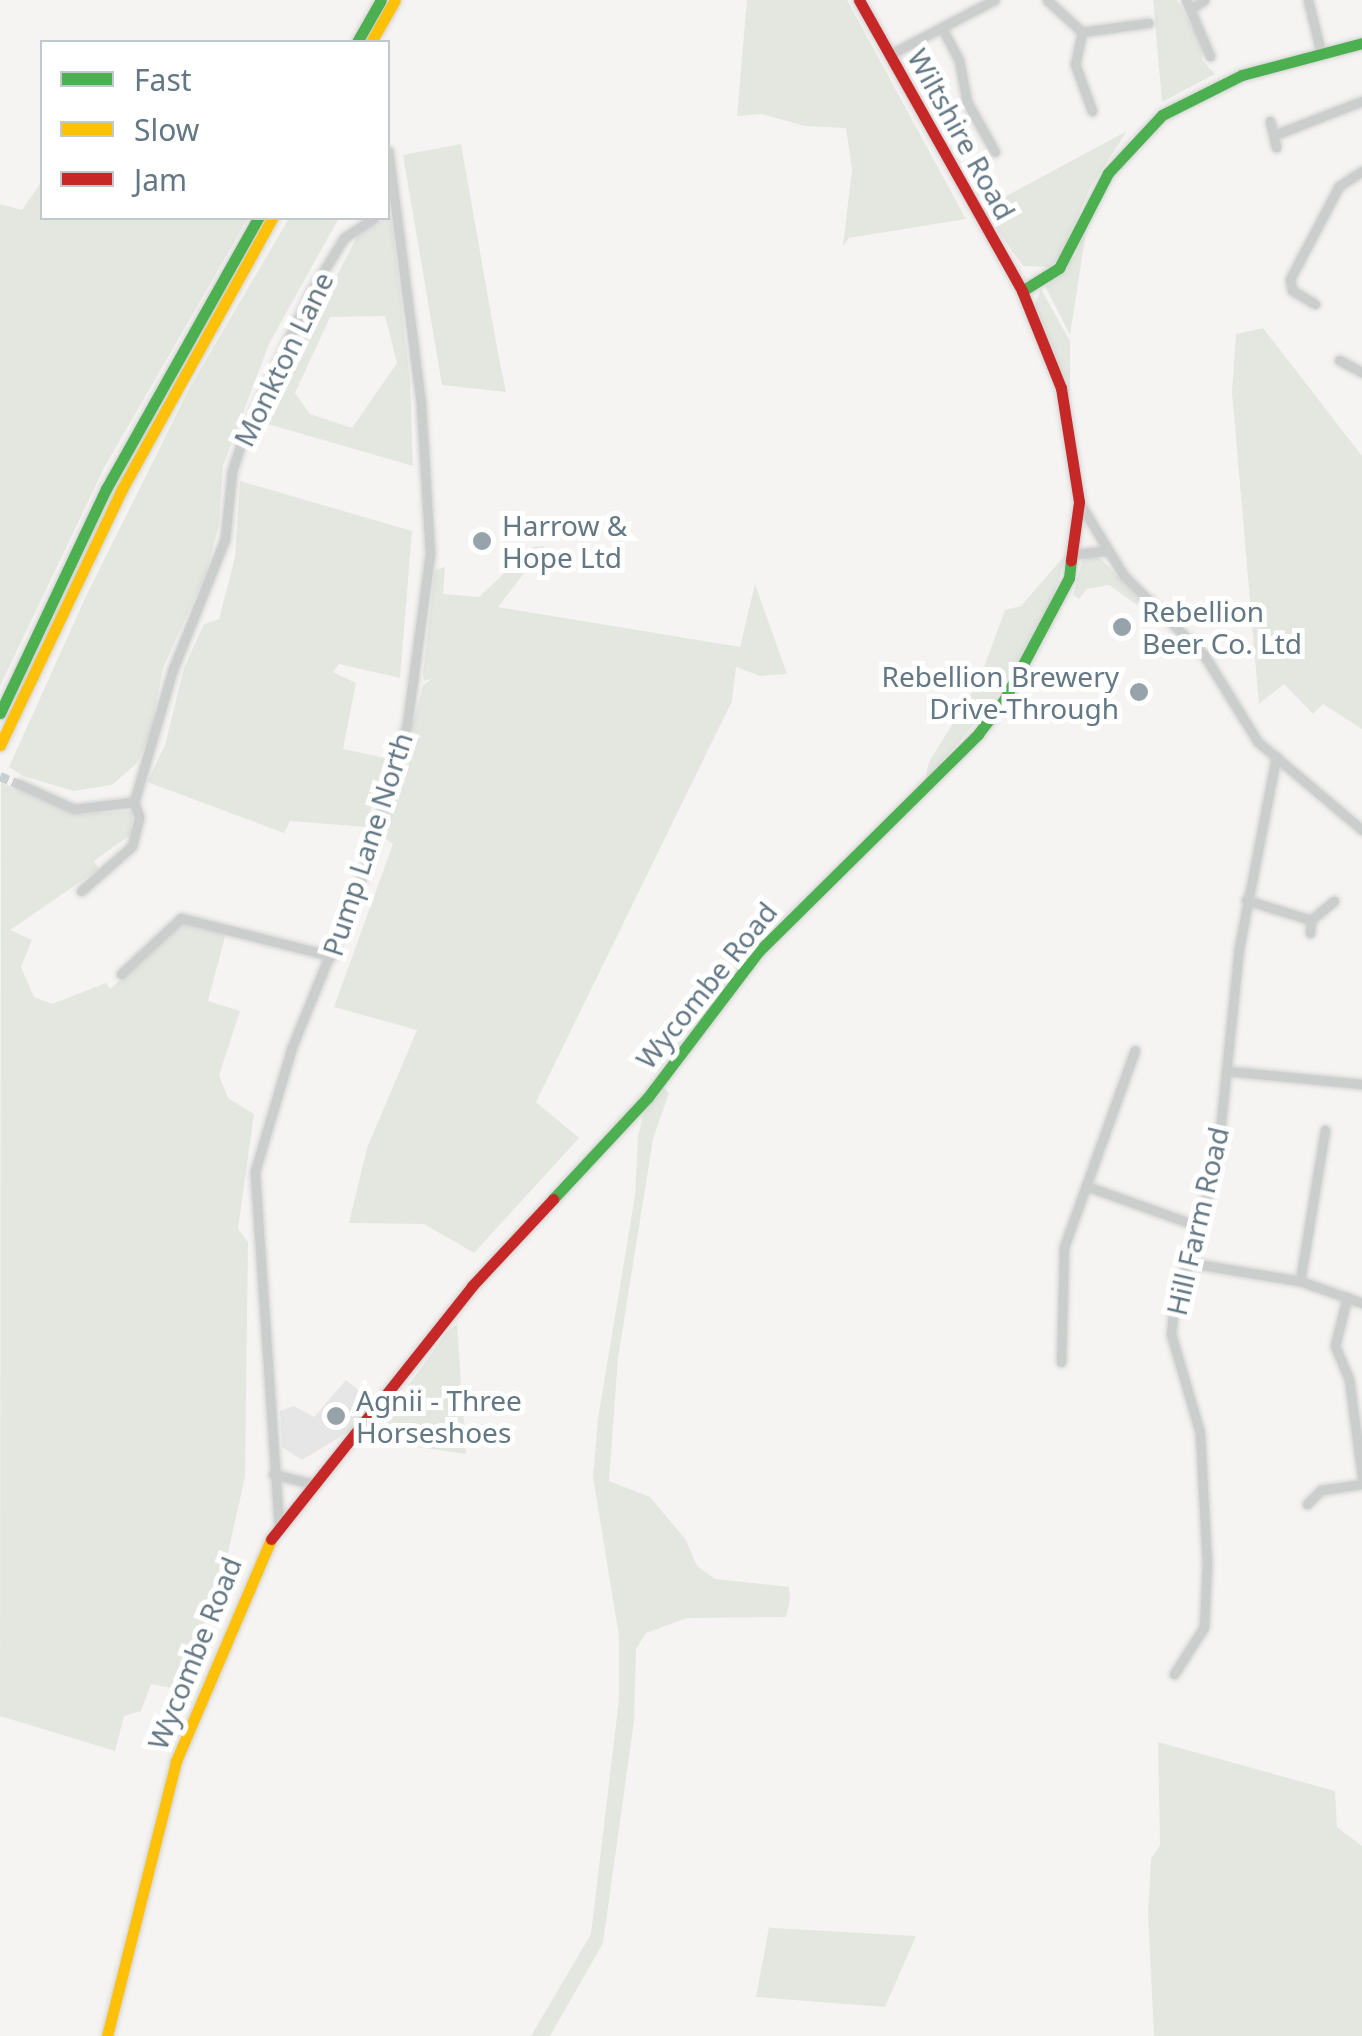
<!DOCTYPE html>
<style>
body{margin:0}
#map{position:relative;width:1362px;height:2036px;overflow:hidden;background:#f5f4f2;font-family:"Noto Sans",sans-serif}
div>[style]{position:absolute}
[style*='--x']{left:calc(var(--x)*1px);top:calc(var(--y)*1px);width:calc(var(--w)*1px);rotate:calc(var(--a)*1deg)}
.built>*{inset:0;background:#e5e6e5}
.green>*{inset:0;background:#e4e7e0}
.street-tunnel>*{height:9px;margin-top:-4.5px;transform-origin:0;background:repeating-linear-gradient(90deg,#c9ced1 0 9px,transparent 0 13.5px)}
.roads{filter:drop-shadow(0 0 2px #d1d2d2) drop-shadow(0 0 2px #d1d2d2)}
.street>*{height:9px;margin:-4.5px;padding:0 4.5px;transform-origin:4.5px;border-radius:4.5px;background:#cccece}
.fast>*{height:11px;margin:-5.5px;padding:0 5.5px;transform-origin:5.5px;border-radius:5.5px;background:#4caf50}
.slow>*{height:11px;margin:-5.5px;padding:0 5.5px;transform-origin:5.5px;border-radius:5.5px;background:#ffc107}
.jam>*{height:11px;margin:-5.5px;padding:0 5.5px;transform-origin:5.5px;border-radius:5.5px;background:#c62828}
.dots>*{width:28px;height:28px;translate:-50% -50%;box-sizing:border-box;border:5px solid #fff;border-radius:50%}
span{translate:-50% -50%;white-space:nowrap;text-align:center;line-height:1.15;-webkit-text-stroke:10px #fff;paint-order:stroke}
.street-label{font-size:28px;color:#637784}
.poi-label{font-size:28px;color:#637784}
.left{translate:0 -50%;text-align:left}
.right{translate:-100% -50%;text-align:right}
.legend{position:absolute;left:40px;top:40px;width:350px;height:180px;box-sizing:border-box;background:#fff;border:2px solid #c1c9ce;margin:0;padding:12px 18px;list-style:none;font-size:30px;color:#637784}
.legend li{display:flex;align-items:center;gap:20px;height:50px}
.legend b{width:50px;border:2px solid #c1c9ce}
</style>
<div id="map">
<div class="built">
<div style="clip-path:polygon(346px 1380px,374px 1403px,350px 1431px,302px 1460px,282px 1447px,280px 1411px,294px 1406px,314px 1417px)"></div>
</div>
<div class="green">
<div style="clip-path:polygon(747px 0,847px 0,966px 219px,849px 238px,843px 246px,852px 170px,846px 128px,805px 126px,762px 114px,737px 116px)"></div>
<div style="clip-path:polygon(1153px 0,1177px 0,1203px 47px,1202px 60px,1215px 74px,1162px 102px)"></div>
<div style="clip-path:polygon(1127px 131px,1090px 188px,1060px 257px,1049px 267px,1023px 266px,982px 209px)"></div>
<div style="clip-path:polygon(461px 144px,497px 348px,506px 392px,442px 385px,403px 155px)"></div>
<div style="clip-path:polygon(42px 181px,42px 218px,248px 218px,104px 468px,0 686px,0 204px,22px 210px)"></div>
<div style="clip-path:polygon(1094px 205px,1086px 232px,1070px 335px,1045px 286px,1075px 256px)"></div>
<div style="clip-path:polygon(evenodd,391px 216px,410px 381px,413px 466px,261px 422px,361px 229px,391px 216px,385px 316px,397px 363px,352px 428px,310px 414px,295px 393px,330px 317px,385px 316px)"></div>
<div style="clip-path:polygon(289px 218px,339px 218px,269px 344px,223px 466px,219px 525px,206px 573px,163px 668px,151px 732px,137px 763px,112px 785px,74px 791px,23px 776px,9px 767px,86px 596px,189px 389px)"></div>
<div style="clip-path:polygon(1041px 289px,1070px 341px,1070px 407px,1033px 309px)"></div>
<div style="clip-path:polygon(1263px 328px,1362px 456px,1362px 729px,1323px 704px,1313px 714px,1284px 684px,1259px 704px,1232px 392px,1236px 334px)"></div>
<div style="clip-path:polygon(240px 481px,412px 531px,400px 678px,339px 664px,333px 672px,356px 683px,343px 749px,385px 758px,366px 827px,290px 821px,284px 833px,147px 782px,165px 745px,184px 668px,204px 624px,219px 619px,235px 557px)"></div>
<div style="clip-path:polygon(545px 546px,498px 607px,740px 647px,755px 584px,787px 674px,760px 676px,736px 667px,732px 701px,536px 1102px,579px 1138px,474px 1253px,424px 1224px,349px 1223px,367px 1148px,417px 1030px,334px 1007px,393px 844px,382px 836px,405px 740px,422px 737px,411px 731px,423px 685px,433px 678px,424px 681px,423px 674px,435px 570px,445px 567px,443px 594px,479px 597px,532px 547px)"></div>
<div style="clip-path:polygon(1067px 553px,1051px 605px,992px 704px,925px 781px,929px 762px,979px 681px,1005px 610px,1021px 606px)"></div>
<div style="clip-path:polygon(1098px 556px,1140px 600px,1137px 605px,1109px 585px,1087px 589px,1079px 599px,1073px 595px,1083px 558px)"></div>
<div style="clip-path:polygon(1px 782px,76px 814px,133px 811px,130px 835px,94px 861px,99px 869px,10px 930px,32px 940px,21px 967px,34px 997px,52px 1004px,106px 983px,110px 989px,183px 922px,227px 929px,208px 1001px,240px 1011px,219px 1075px,228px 1098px,254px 1114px,238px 1229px,248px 1242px,245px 1477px,227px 1557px,181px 1690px,151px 1684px,141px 1711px,124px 1716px,115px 1751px,0 1716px)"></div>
<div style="clip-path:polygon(662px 1086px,669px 1093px,653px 1139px,618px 1358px,609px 1481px,650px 1497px,686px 1540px,697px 1566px,715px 1579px,789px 1587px,790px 1600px,786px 1617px,687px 1618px,646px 1633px,636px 1649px,634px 1721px,603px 1943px,550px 2036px,531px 2036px,591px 1934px,619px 1699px,619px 1636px,593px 1477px,598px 1419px,635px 1196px,638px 1136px,645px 1108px)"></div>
<div style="clip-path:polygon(457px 1324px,466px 1454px,369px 1440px,447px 1332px)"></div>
<div style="clip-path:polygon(1158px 1742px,1335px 1791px,1337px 1827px,1362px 1846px,1362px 2036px,1154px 2036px,1148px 1914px,1151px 1859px,1160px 1845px)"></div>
<div style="clip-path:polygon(769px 1927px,773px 1928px,916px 1936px,885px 2007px,756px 1997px)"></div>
</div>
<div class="street-tunnel">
<div style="--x:0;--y:776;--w:21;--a:23"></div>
</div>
<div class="roads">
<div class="street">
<div style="--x:1047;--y:0;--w:47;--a:42.4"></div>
<div style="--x:1082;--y:32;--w:67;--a:-7.8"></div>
<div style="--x:1186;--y:0;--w:61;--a:66.8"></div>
<div style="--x:1308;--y:0;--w:55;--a:76.2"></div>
<div style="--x:1191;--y:9;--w:16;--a:-35"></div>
<div style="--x:943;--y:30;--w:34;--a:62"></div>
<div style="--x:959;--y:60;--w:43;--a:79.2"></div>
<div style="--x:967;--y:102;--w:57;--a:60.8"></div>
<div style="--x:1082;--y:32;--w:33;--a:102"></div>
<div style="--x:1075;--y:64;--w:50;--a:70.1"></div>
<div style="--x:889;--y:55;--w:119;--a:-27.6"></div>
<div style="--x:1270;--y:121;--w:27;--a:77"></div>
<div style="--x:1277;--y:134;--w:91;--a:-21.2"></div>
<div style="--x:1315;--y:304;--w:27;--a:-149"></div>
<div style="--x:1292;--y:290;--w:11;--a:-100"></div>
<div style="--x:1290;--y:279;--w:105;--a:-62.2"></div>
<div style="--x:1339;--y:186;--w:27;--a:-33"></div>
<div style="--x:1339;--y:360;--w:26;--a:28"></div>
<div style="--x:1079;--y:502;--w:87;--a:58.7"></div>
<div style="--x:1124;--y:576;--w:112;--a:44.6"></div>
<div style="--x:1204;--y:655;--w:102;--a:58.2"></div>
<div style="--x:1258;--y:742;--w:136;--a:40.2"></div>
<div style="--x:1075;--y:554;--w:31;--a:-6"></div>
<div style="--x:19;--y:784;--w:60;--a:24.4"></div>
<div style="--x:74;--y:809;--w:60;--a:-6.7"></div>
<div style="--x:134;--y:802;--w:139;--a:-73.7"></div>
<div style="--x:173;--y:669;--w:140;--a:-68.2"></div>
<div style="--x:225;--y:539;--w:68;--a:-84.1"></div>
<div style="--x:232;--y:471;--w:44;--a:-71.6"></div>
<div style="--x:246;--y:429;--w:150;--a:-64.8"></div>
<div style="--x:310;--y:293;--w:65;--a:-58.3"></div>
<div style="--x:344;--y:238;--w:36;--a:-34"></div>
<div style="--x:81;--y:891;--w:68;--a:-41.4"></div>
<div style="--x:132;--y:846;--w:30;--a:-76"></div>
<div style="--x:139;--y:817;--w:16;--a:-108"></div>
<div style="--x:1246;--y:900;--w:68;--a:17.1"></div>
<div style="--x:1310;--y:933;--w:13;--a:-86"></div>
<div style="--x:1311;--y:920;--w:30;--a:-40"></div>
<div style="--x:121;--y:974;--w:82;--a:-43"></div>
<div style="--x:181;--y:918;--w:155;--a:14.2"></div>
<div style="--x:1227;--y:1071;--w:136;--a:5.5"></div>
<div style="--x:1089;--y:1187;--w:119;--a:19.7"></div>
<div style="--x:1190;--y:1263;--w:111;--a:9.3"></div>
<div style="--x:1300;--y:1281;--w:66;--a:19.5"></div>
<div style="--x:1300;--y:1281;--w:153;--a:-80.6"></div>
<div style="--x:1347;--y:1297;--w:50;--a:103.8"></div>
<div style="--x:1335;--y:1346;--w:36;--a:67"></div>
<div style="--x:1349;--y:1379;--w:99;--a:82.4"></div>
<div style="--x:1061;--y:1362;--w:115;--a:-88.5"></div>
<div style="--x:1064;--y:1247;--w:209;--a:-70.2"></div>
<div style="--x:273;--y:1474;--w:41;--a:14"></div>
<div style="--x:1307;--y:1504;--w:20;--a:-45"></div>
<div style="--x:1321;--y:1490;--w:41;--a:-8.3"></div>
<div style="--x:279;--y:1527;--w:357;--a:-93.9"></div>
<div style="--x:255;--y:1171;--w:129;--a:-73.4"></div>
<div style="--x:292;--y:1047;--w:201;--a:-67.8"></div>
<div style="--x:368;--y:861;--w:142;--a:-74.1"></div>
<div style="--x:407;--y:724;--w:173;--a:-82.3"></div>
<div style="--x:430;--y:553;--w:149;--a:-93.5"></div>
<div style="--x:421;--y:404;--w:255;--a:-97.4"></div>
<div style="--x:1174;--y:1674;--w:56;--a:-57.4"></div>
<div style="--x:1204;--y:1627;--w:63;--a:-87.3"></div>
<div style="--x:1207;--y:1564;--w:131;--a:-93.1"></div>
<div style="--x:1200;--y:1433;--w:103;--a:-106.3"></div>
<div style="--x:1171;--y:1334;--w:28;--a:-84"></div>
<div style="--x:1174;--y:1306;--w:152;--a:-73.6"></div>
<div style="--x:1217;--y:1160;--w:213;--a:-84.1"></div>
<div style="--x:1239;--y:948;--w:195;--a:-79"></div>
</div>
<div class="fast">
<div style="--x:357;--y:42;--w:48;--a:-60.3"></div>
<div style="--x:1022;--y:291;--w:44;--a:-31.9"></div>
<div style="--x:1059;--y:268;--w:107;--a:-62.7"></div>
<div style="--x:1108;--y:173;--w:79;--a:-47"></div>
<div style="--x:1162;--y:115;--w:89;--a:-26.6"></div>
<div style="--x:1242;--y:75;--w:124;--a:-14.9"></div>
<div style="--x:0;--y:713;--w:248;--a:-64.7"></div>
<div style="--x:106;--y:489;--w:311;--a:-60.7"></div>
<div style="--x:553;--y:1199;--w:139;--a:-47"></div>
<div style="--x:648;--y:1097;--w:183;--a:-52.8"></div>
<div style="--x:759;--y:951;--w:308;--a:-44.7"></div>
<div style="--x:978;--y:734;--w:43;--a:-52.6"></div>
<div style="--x:1004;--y:700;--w:138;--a:-62"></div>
<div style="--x:1069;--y:578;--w:18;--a:-84"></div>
</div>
<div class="slow">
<div style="--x:371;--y:42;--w:48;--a:-60.3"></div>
<div style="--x:0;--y:745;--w:284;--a:-64.5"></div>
<div style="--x:122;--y:489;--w:310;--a:-61"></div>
<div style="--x:107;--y:2036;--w:284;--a:-75.9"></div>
<div style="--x:176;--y:1761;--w:241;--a:-66.8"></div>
</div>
<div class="jam">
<div style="--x:859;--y:0;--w:334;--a:60.7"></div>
<div style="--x:1022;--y:291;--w:105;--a:68.1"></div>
<div style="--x:1061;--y:388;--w:115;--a:81"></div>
<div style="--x:1079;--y:502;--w:59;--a:97.9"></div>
<div style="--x:271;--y:1539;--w:323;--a:-51.5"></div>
<div style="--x:472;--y:1286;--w:119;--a:-47"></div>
</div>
</div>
<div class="dots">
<div style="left:482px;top:541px;background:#96a3aa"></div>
<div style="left:1122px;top:627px;background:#96a3aa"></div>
<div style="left:1139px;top:692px;background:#96a3aa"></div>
<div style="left:336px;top:1416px;background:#96a3aa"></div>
</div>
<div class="street-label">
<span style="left:962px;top:134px;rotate:61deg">Wiltshire Road</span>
<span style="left:283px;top:359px;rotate:-64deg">Monkton Lane</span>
<span style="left:367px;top:844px;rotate:-72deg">Pump Lane North</span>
<span style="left:706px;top:985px;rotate:-51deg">Wycombe Road</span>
<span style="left:1197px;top:1221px;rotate:-77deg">Hill Farm Road</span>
<span style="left:194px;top:1653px;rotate:-68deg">Wycombe Road</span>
</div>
<div class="poi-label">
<span class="left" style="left:502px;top:541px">Harrow &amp;<br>Hope Ltd</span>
<span class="left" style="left:1142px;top:627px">Rebellion<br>Beer Co. Ltd</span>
<span class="right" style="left:1119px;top:692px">Rebellion Brewery<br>Drive-Through</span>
<span class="left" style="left:356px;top:1416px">Agnii - Three<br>Horseshoes</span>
</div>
<ul class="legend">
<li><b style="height:12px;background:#4caf50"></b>Fast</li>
<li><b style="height:12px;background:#ffc107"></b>Slow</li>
<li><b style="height:12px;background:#c62828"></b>Jam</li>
</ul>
</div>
